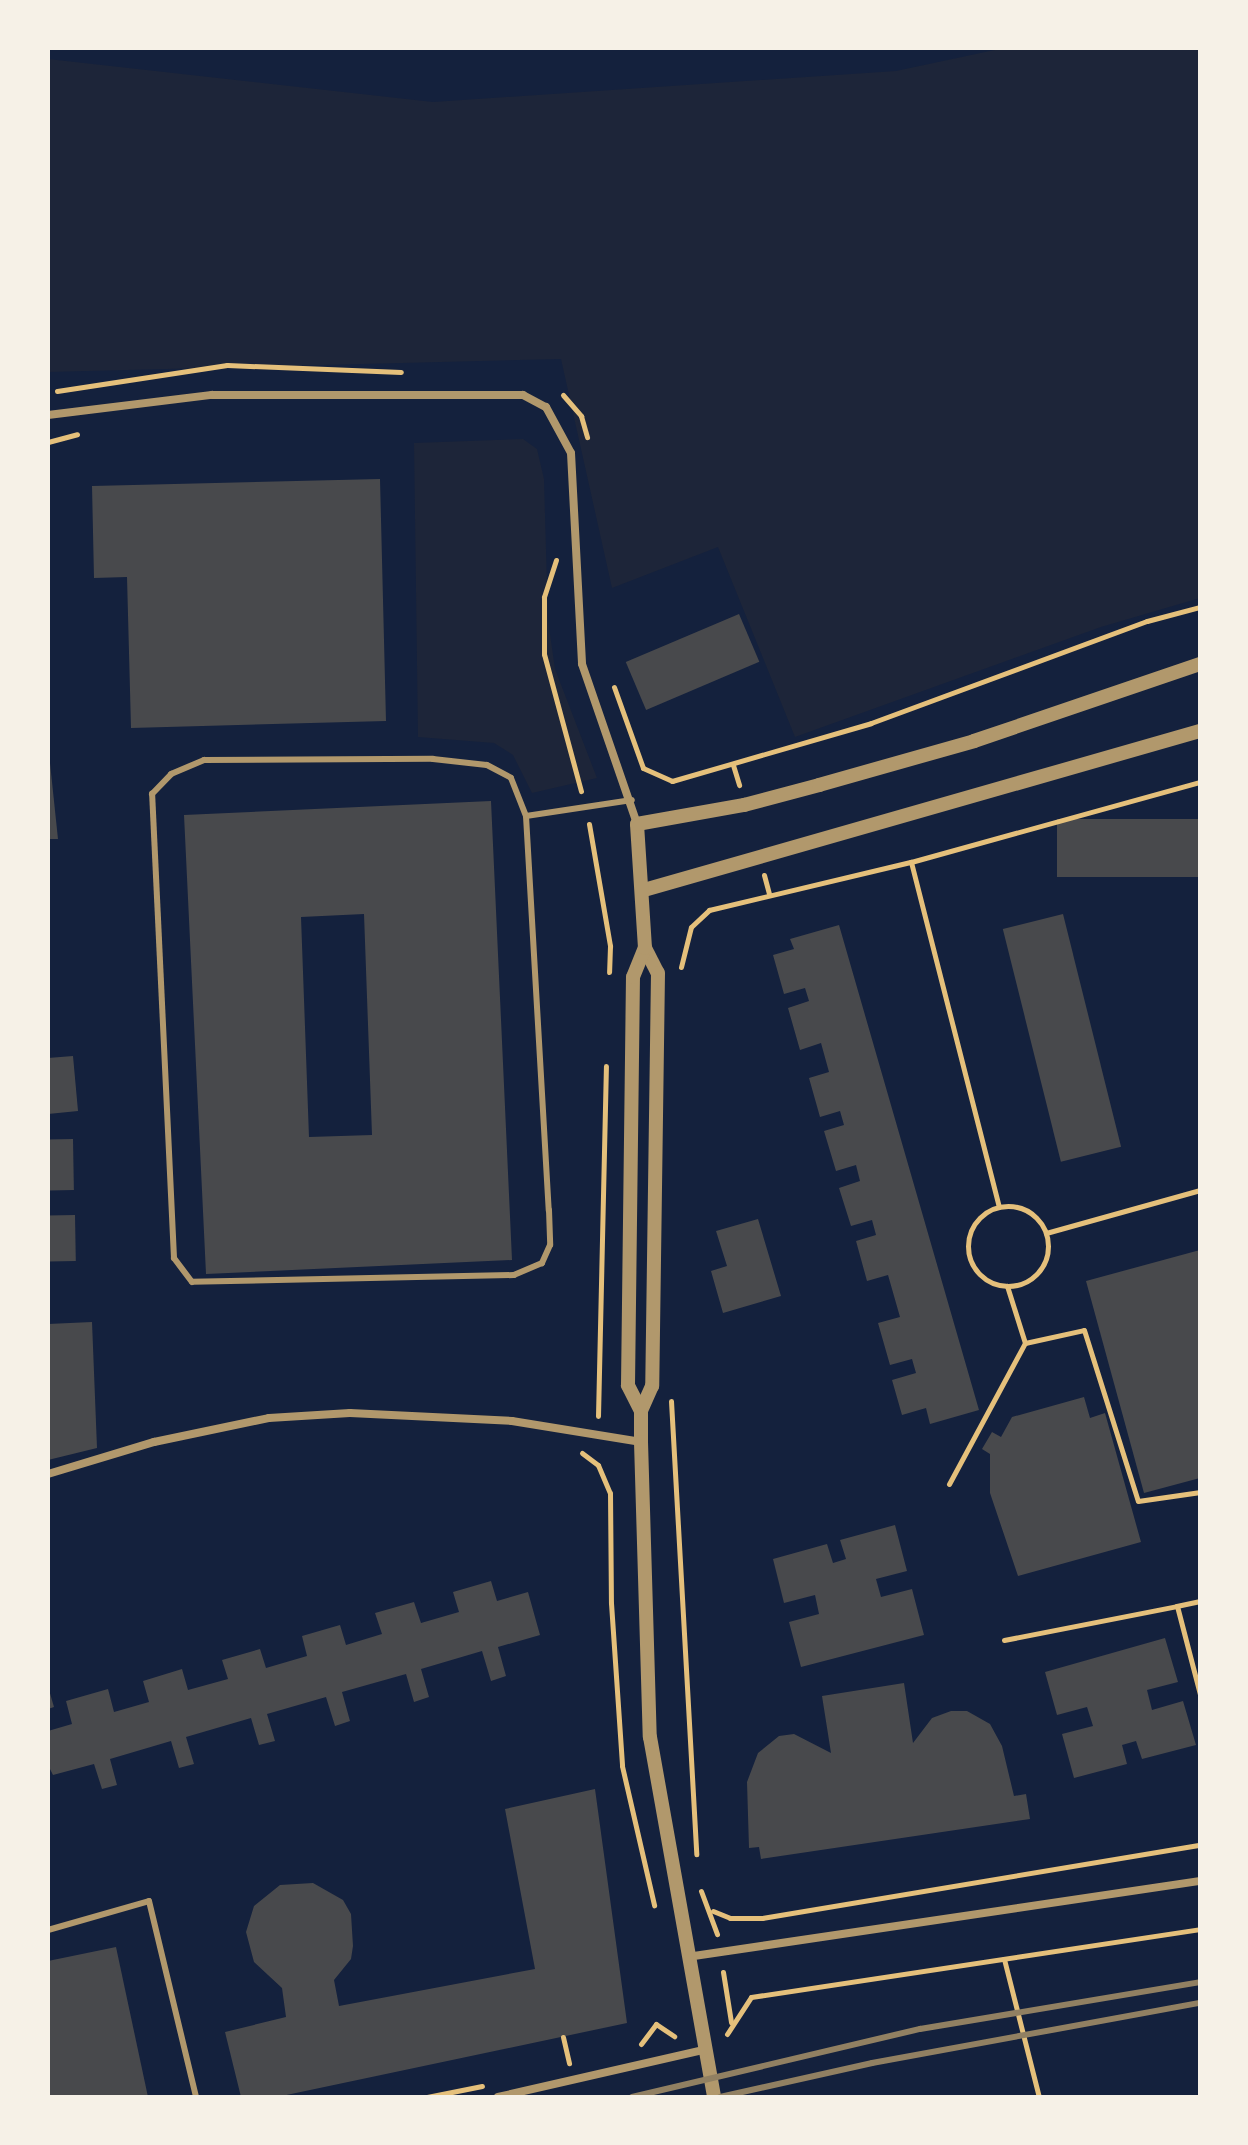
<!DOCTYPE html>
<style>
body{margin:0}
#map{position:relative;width:1248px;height:2145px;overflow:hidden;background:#14213d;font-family:"DM Sans",sans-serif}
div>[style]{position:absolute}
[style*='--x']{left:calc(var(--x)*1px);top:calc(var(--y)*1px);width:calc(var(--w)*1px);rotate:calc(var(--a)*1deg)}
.green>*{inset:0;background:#1d2539}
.building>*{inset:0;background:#48494c;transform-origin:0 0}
.path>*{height:5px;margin:-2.5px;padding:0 2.5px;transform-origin:2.5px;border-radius:2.5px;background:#e5c07b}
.path>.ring{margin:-2.5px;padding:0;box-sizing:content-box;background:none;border:5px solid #e5c07b;border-radius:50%}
.service>*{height:6px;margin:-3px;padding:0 3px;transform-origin:3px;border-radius:3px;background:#b1986c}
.minor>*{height:8px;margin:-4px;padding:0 4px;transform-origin:4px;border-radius:4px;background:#b1986c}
.tertiary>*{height:14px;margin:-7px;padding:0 7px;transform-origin:7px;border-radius:7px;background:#b1986c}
.rail>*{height:6px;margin:-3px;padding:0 3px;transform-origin:3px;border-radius:3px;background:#918062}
span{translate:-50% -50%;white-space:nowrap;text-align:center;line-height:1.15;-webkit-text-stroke:8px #f6f1e7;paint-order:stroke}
.frame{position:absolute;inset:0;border:50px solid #f6f1e7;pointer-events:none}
</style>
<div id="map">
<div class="green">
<div style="clip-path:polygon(1004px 48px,1200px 48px,1200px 598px,1101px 627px,795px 737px,718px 547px,612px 588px,561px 359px,48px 372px,48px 59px,433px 102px,896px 71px)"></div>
<div style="clip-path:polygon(523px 439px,537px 449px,544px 479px,548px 620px,555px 669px,597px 778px,532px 793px,513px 755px,494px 743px,418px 737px,414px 443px)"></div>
</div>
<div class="building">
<div style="clip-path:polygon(380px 479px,386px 721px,131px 728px,127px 577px,94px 578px,92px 486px)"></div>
<div style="left:739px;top:614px;width:52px;height:123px;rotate:67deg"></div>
<div style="clip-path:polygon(48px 744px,58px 839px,48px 839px)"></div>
<div style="clip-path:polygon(evenodd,491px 801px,512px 1260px,206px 1274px,184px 815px,491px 801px,364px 914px,372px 1135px,309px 1137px,301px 917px,364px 914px)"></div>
<div style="left:1200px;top:819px;width:58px;height:143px;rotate:90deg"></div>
<div style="left:1063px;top:914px;width:240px;height:62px;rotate:76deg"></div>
<div style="clip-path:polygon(839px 925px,979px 1410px,930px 1424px,926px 1408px,902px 1415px,892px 1380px,916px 1373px,912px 1359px,890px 1365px,878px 1323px,900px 1317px,888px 1275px,867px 1281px,856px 1241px,876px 1235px,872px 1220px,851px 1226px,839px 1188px,860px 1181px,856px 1165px,836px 1171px,824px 1131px,844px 1125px,840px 1111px,820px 1117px,809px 1078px,829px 1072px,821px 1043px,800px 1050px,788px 1008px,809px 1001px,805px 988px,784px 994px,773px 955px,794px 949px,790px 939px)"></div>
<div style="clip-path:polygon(73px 1056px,78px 1111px,48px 1114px,48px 1058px)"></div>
<div style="left:73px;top:1139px;width:51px;height:25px;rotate:89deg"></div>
<div style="left:75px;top:1215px;width:46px;height:27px;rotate:89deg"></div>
<div style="clip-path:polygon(758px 1219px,781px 1296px,723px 1313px,711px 1271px,727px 1266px,716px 1231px)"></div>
<div style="clip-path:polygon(1200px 1250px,1200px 1478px,1144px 1493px,1086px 1281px)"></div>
<div style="clip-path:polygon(92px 1322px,97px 1448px,48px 1460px,48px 1324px)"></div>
<div style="clip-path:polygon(1084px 1397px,1090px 1418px,1105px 1413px,1141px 1542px,1018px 1576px,990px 1493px,990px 1454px,982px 1449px,992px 1432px,1001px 1437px,1012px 1417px)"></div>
<div style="clip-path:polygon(895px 1525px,907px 1571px,876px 1579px,881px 1597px,912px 1589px,924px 1635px,801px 1667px,789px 1622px,819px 1614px,815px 1595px,784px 1603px,773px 1559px,827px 1544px,833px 1563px,846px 1559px,840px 1540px)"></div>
<div style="clip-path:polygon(491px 1581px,497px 1601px,528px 1592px,540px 1635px,498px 1647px,506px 1676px,491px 1681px,482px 1651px,421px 1669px,429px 1697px,414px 1702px,406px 1674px,342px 1692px,350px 1721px,335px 1726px,326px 1697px,267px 1714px,275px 1741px,259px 1745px,251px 1718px,186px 1737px,194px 1764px,179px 1768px,171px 1741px,110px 1759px,117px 1785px,102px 1789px,94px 1764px,53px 1775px,48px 1765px,48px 1731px,72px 1724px,66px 1701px,108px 1689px,114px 1712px,149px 1702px,143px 1681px,182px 1669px,188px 1690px,228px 1679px,222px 1660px,260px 1649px,266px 1668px,307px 1656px,302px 1636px,340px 1625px,346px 1645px,382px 1634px,375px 1613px,414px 1602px,421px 1623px,459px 1612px,453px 1592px)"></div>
<div style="clip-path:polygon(1165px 1638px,1178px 1682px,1147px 1690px,1152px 1710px,1183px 1701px,1196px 1745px,1142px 1759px,1136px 1741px,1122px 1745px,1127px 1764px,1074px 1778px,1062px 1734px,1093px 1726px,1087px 1707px,1057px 1715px,1045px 1672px)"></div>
<div style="clip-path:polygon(904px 1683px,913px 1743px,932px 1718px,951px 1711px,967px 1711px,990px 1724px,1002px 1746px,1014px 1796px,1026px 1794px,1030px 1819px,761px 1859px,759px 1847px,749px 1848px,747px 1782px,758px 1753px,779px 1736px,794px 1734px,831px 1753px,822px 1696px)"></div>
<div style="clip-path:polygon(49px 1690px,54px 1707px,48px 1709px,48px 1691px)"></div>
<div style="clip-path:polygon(595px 1789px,627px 2023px,277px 2097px,241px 2097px,225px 2032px,286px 2017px,282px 1988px,254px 1962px,246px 1932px,254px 1906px,280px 1885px,313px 1883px,343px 1900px,351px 1914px,353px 1946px,351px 1959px,334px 1980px,339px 2006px,535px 1969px,505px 1809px)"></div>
<div style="clip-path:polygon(116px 1947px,148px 2097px,48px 2097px,48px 1961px)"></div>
</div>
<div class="path">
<div style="--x:57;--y:391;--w:172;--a:-8.7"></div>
<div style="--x:227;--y:365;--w:174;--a:2.3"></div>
<div style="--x:563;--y:395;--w:28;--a:49"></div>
<div style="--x:581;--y:416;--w:22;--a:74"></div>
<div style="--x:48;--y:442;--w:30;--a:-15"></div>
<div style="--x:556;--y:560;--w:39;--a:108"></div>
<div style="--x:544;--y:597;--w:57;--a:90"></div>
<div style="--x:544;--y:654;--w:142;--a:74.9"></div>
<div style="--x:614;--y:687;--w:86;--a:70.3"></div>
<div style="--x:643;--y:768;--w:32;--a:24"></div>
<div style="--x:672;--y:781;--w:207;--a:-16.2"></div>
<div style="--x:871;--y:723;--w:294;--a:-20.3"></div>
<div style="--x:1147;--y:621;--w:55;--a:-14.8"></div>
<div style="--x:733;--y:765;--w:21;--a:73"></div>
<div style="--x:589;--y:824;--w:124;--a:80.2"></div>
<div style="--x:610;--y:946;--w:26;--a:92"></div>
<div style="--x:911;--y:862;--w:356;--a:75.7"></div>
<div style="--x:764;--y:875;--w:20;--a:75"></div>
<div style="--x:681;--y:967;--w:41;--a:-76"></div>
<div style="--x:691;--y:927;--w:25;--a:-43"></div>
<div style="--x:709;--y:910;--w:208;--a:-13.4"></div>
<div style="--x:911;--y:862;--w:300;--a:-15.5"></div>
<div class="ring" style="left:968px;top:1206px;width:75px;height:75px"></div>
<div style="--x:1046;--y:1233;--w:160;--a:-15.6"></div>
<div style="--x:1025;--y:1343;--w:60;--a:-12.4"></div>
<div style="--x:1084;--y:1330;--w:179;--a:72.5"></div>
<div style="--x:1138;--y:1501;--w:63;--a:-8.3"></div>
<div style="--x:671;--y:1401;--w:454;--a:86.8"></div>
<div style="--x:598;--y:1416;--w:350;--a:-88.7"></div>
<div style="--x:582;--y:1453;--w:20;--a:37"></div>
<div style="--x:598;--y:1465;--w:30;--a:67"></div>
<div style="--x:610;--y:1493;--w:110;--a:89.5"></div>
<div style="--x:611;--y:1603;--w:163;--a:86.1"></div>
<div style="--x:622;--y:1766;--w:143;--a:77"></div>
<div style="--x:949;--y:1484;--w:160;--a:-61.7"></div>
<div style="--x:1025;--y:1343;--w:60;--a:-107.5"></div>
<div style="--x:1200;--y:1601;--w:24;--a:168"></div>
<div style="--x:1177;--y:1606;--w:91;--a:75.4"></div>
<div style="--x:1004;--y:1640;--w:176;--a:-11.1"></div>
<div style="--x:701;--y:1891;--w:46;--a:69.6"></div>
<div style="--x:713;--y:1911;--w:18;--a:22"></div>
<div style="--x:730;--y:1918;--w:32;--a:0"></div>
<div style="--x:762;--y:1918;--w:444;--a:-9.5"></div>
<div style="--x:1004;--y:1959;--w:142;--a:75.8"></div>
<div style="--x:723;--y:1972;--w:51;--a:80.9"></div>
<div style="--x:727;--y:2034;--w:44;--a:-57"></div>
<div style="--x:751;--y:1997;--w:454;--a:-8.6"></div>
<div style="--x:563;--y:2037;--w:27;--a:77"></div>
<div style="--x:641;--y:2044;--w:25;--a:-53"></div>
<div style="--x:656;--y:2024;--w:22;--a:34"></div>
<div style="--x:427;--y:2097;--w:56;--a:-11.3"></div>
</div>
<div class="service">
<div style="--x:433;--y:759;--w:54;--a:6.3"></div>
<div style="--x:487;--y:765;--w:27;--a:28"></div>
<div style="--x:511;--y:778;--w:41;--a:68.5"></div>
<div style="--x:526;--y:816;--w:395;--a:86.7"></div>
<div style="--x:549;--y:1210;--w:35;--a:88"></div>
<div style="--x:550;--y:1245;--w:20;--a:114"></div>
<div style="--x:542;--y:1263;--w:30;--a:157"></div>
<div style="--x:514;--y:1275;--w:322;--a:178.8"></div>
<div style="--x:192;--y:1282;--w:30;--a:-127"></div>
<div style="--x:174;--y:1258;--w:465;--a:-92.7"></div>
<div style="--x:152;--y:794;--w:28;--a:-46"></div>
<div style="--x:171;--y:774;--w:36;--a:-23"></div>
<div style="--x:204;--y:760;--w:229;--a:-0.3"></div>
<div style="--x:526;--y:816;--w:107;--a:-8.6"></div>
<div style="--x:48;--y:1930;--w:105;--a:-16"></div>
<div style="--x:149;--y:1901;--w:202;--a:76.5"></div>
</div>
<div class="minor">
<div style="--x:48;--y:415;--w:165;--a:-7"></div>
<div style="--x:212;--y:395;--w:311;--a:0"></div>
<div style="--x:523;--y:395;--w:26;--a:28"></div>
<div style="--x:546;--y:407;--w:52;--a:61.5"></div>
<div style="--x:571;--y:453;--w:211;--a:87"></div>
<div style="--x:582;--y:664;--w:169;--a:71"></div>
<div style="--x:48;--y:1474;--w:111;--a:-16.8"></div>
<div style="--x:154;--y:1442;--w:117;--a:-11.8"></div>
<div style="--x:269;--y:1418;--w:81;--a:-3.5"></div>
<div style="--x:350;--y:1413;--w:162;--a:2.8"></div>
<div style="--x:512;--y:1421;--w:131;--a:9.2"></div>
<div style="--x:687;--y:1957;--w:519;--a:-8.43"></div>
<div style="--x:498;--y:2097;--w:211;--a:-12.9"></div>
</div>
<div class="tertiary">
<div style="--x:644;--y:890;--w:578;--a:-15.96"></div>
<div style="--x:645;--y:948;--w:28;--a:63"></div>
<div style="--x:658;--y:973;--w:413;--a:90.8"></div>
<div style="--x:652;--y:1386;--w:27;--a:114"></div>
<div style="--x:641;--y:1411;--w:31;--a:90"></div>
<div style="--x:641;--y:1442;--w:295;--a:88.3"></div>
<div style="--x:650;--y:1737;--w:366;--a:79.9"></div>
<div style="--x:641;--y:1411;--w:29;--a:-117"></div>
<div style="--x:628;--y:1385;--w:408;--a:-89.3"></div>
<div style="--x:633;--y:977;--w:31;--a:-68"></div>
<div style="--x:645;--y:948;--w:124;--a:-93.7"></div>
<div style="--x:637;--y:824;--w:109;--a:-10.1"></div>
<div style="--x:744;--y:805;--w:78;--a:-14.9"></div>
<div style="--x:819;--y:785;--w:161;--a:-15.8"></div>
<div style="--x:974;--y:741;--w:239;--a:-18.8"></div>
</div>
<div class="rail">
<div style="--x:632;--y:2097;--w:296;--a:-13.3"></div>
<div style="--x:920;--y:2029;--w:284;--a:-9.5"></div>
<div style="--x:720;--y:2097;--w:156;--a:-12.6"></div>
<div style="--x:872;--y:2063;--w:333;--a:-10.4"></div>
</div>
<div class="frame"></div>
</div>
